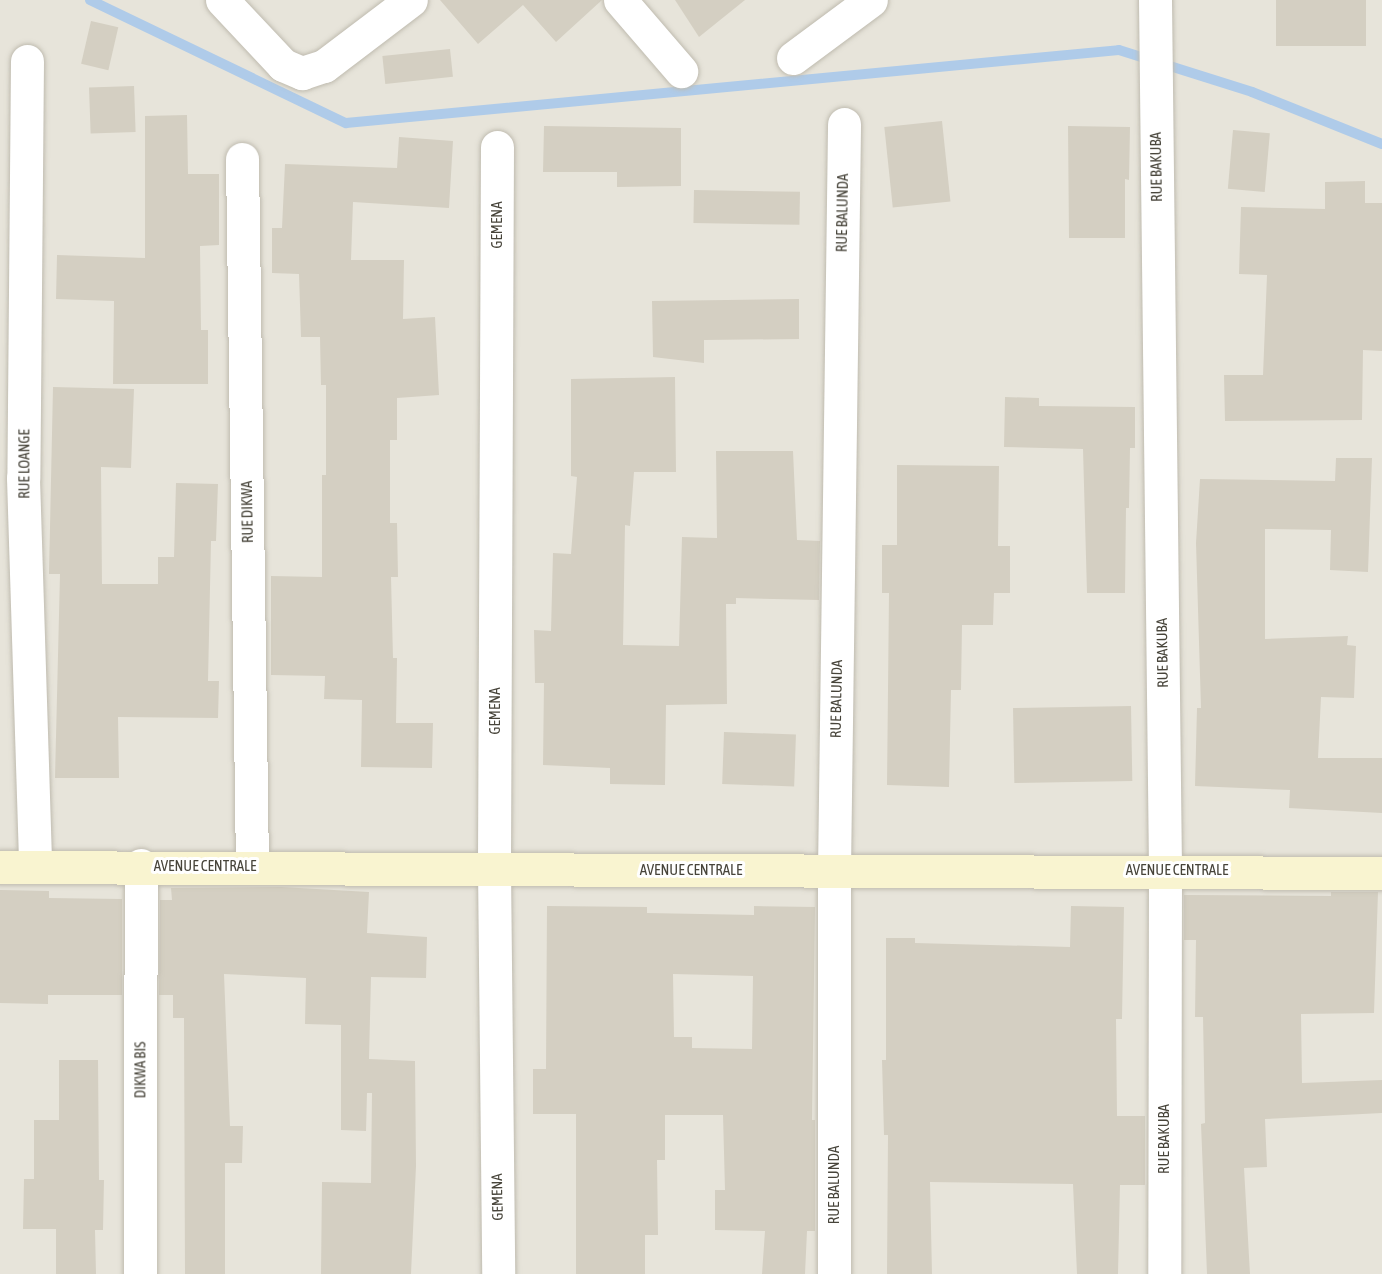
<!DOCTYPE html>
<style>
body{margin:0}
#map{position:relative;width:1382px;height:1274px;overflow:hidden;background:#f4f2eb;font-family:"Asap Condensed",sans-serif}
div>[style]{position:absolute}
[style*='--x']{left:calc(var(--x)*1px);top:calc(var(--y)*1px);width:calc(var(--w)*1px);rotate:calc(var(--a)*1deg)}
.residential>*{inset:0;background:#e7e4da;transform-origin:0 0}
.stream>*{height:10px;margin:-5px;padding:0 5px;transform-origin:5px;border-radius:5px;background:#afcbe9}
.building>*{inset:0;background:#d4cfc2;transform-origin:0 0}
.roads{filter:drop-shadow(0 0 2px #bfbbaf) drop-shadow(0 0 2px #bfbbaf)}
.street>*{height:33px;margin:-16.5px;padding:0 16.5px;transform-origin:16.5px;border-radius:16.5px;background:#fff}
.secondary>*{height:33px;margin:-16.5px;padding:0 16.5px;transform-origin:16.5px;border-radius:16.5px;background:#f9f4d0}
span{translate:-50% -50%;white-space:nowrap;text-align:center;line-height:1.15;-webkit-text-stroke:6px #fff;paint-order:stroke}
.street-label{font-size:15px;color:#47443a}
</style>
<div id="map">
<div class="residential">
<div style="left:0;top:0;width:1382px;height:1274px"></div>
</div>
<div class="stream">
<div style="--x:90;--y:0;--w:284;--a:25.7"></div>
<div style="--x:346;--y:123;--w:776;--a:-5.39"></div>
<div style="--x:1119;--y:50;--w:139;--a:17.5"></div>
<div style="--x:1252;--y:92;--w:140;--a:21.8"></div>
</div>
<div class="building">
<div style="clip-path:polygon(440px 0,602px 0,556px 42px,523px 5px,478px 44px)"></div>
<div style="clip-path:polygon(675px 0,745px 0,699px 37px)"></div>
<div style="left:1276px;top:0;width:90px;height:46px"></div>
<div style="left:91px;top:21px;width:28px;height:44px;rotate:13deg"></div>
<div style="left:450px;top:49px;width:28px;height:68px;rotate:84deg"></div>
<div style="left:134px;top:86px;width:46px;height:45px;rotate:88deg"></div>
<div style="clip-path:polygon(187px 115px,188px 174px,219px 174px,219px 245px,200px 246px,201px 330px,208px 330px,208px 384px,113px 384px,114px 301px,56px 299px,57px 255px,145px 258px,145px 116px)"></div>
<div style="left:942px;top:121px;width:81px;height:58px;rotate:84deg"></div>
<div style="clip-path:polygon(544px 126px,681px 128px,681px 186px,617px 187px,617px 172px,543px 172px)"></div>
<div style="clip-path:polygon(1068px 126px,1130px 127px,1129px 180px,1125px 179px,1125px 238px,1069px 238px)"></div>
<div style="left:1233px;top:130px;width:37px;height:59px;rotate:5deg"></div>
<div style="clip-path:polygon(399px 137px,453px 141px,449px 208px,353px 202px,351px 260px,404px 260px,403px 319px,435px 317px,439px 395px,397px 398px,397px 440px,390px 440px,390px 523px,397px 523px,398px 577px,391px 577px,393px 658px,397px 658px,396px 723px,433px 723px,432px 768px,361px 767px,362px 700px,324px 699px,325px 676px,271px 675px,271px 576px,322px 577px,322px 475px,326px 475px,326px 385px,321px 385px,320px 337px,301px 337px,299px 274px,272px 273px,272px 228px,282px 228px,285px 164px,397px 168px)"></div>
<div style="clip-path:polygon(1365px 181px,1365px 203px,1382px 203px,1382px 351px,1363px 350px,1362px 420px,1225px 421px,1224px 375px,1263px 375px,1267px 275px,1239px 274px,1241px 207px,1325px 209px,1325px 182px)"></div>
<div style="left:694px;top:190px;width:106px;height:33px;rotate:1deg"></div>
<div style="clip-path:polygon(799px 299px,799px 339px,704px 340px,704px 363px,653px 357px,652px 301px)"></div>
<div style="clip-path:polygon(675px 377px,676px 472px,634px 472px,630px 526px,625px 525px,623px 645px,679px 646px,682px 537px,717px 538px,716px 451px,793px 451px,797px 540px,820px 541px,819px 600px,736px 598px,736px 604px,726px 604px,727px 704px,666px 705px,665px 785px,610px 784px,610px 768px,543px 765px,544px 683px,535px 683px,534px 630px,551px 631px,553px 553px,571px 554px,577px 477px,571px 476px,571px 379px)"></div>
<div style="clip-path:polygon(53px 387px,134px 389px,131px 468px,101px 467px,102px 584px,158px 584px,158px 557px,174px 557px,176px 483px,218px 484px,216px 541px,211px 541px,208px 681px,219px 681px,218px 718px,118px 717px,119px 778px,55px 778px,60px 574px,49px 574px)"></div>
<div style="clip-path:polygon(1005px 397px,1039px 398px,1039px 406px,1135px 407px,1135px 448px,1130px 448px,1129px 508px,1126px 508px,1125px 593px,1087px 593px,1083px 449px,1004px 447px)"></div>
<div style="clip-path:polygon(1336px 458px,1372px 458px,1368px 572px,1330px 570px,1331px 530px,1265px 529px,1265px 639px,1348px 636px,1347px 645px,1356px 646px,1354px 698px,1321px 697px,1318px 758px,1382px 758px,1382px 813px,1289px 808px,1290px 790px,1195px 786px,1197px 708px,1201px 708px,1196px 543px,1200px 479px,1335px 481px)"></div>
<div style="clip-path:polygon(897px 465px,999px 466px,998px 546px,1010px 546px,1010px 593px,994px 593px,993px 625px,962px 625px,961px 690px,951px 690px,949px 787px,887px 785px,889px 593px,882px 593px,882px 545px,897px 545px)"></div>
<div style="left:1131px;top:706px;width:75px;height:118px;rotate:89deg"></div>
<div style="left:724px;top:732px;width:72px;height:52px;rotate:2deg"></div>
<div style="clip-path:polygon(281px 887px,369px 892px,367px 933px,427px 937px,426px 978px,371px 977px,369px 1059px,415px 1061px,416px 1166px,411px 1274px,321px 1274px,322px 1182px,371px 1183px,372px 1093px,367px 1093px,366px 1131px,341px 1130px,341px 1025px,305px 1024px,306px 978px,224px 974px,230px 1126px,243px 1126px,242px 1163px,225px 1163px,225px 1274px,185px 1274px,184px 1018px,173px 1018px,173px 995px,159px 995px,160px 900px,172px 900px,171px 888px)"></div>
<div style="clip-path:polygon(0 890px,49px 891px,49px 898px,122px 899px,122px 995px,48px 995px,48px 1004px,0 1003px)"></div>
<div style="clip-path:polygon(1331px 892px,1378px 892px,1374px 1013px,1301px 1014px,1302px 1083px,1382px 1080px,1382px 1113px,1265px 1119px,1267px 1167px,1244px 1168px,1250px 1274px,1207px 1274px,1201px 1124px,1205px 1123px,1203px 1017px,1195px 1017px,1196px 940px,1184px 940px,1184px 895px,1331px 896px)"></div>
<div style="clip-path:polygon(evenodd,547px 906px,647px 907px,647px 913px,754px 915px,754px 906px,815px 907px,812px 1120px,815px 1120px,815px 1231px,807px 1231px,805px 1274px,762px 1274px,765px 1231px,715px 1230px,715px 1190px,725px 1190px,723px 1115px,665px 1115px,665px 1160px,657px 1160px,658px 1235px,645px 1235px,645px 1274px,576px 1274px,576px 1114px,533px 1114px,533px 1069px,546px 1069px,547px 906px,673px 974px,753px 976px,752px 1049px,692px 1048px,692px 1037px,674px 1037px,673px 974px)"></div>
<div style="clip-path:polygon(1071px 906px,1124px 907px,1122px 1019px,1116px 1019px,1117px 1116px,1145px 1116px,1145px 1185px,1120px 1185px,1118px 1274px,1077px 1274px,1073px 1184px,930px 1182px,932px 1274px,887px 1274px,888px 1135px,884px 1135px,882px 1060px,886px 1060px,886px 938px,915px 938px,915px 943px,1070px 947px)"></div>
<div style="clip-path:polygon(59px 1060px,98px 1060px,99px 1180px,104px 1180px,103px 1230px,95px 1230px,96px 1274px,56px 1274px,56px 1229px,23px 1229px,24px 1179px,34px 1179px,34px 1120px,59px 1120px)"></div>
</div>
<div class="roads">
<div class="street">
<div style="--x:222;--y:0;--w:89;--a:46.8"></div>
<div style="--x:283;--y:65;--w:21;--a:23"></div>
<div style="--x:302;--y:73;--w:23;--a:-18"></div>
<div style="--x:324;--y:66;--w:109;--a:-37.2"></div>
<div style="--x:620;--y:0;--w:94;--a:49.3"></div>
<div style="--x:1155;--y:0;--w:869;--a:89.34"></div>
<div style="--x:1165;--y:869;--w:405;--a:90.1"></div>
<div style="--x:793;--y:58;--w:97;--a:-36.6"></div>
<div style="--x:27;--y:61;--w:417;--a:90.5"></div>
<div style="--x:23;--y:478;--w:389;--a:88.2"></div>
<div style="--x:497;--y:147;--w:721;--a:90.24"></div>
<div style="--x:494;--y:868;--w:406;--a:89.4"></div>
<div style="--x:242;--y:159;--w:707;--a:89.19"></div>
<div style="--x:140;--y:1274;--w:409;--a:-89.9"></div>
<div style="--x:834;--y:1274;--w:403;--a:-90"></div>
<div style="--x:834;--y:871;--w:747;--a:-89.23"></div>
</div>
<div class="secondary">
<div style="--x:0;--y:867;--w:1382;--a:0.25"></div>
</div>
</div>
<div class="street-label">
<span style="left:1156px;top:167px;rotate:-91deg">RUE BAKUBA</span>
<span style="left:842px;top:213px;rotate:-89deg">RUE BALUNDA</span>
<span style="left:497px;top:225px;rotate:-90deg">GEMENA</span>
<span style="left:24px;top:464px;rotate:-90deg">RUE LOANGE</span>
<span style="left:247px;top:512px;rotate:-91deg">RUE DIKWA</span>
<span style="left:1162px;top:653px;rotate:-91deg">RUE BAKUBA</span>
<span style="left:836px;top:699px;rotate:-89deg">RUE BALUNDA</span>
<span style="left:495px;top:711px;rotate:-90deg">GEMENA</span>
<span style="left:205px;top:866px">AVENUE CENTRALE</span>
<span style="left:691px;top:870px">AVENUE CENTRALE</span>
<span style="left:1177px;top:870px">AVENUE CENTRALE</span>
<span style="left:140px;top:1070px;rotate:-90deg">DIKWA BIS</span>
<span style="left:1164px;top:1139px;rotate:-90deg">RUE BAKUBA</span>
<span style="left:834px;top:1185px;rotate:-90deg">RUE BALUNDA</span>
<span style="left:497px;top:1197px;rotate:-91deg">GEMENA</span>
</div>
</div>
